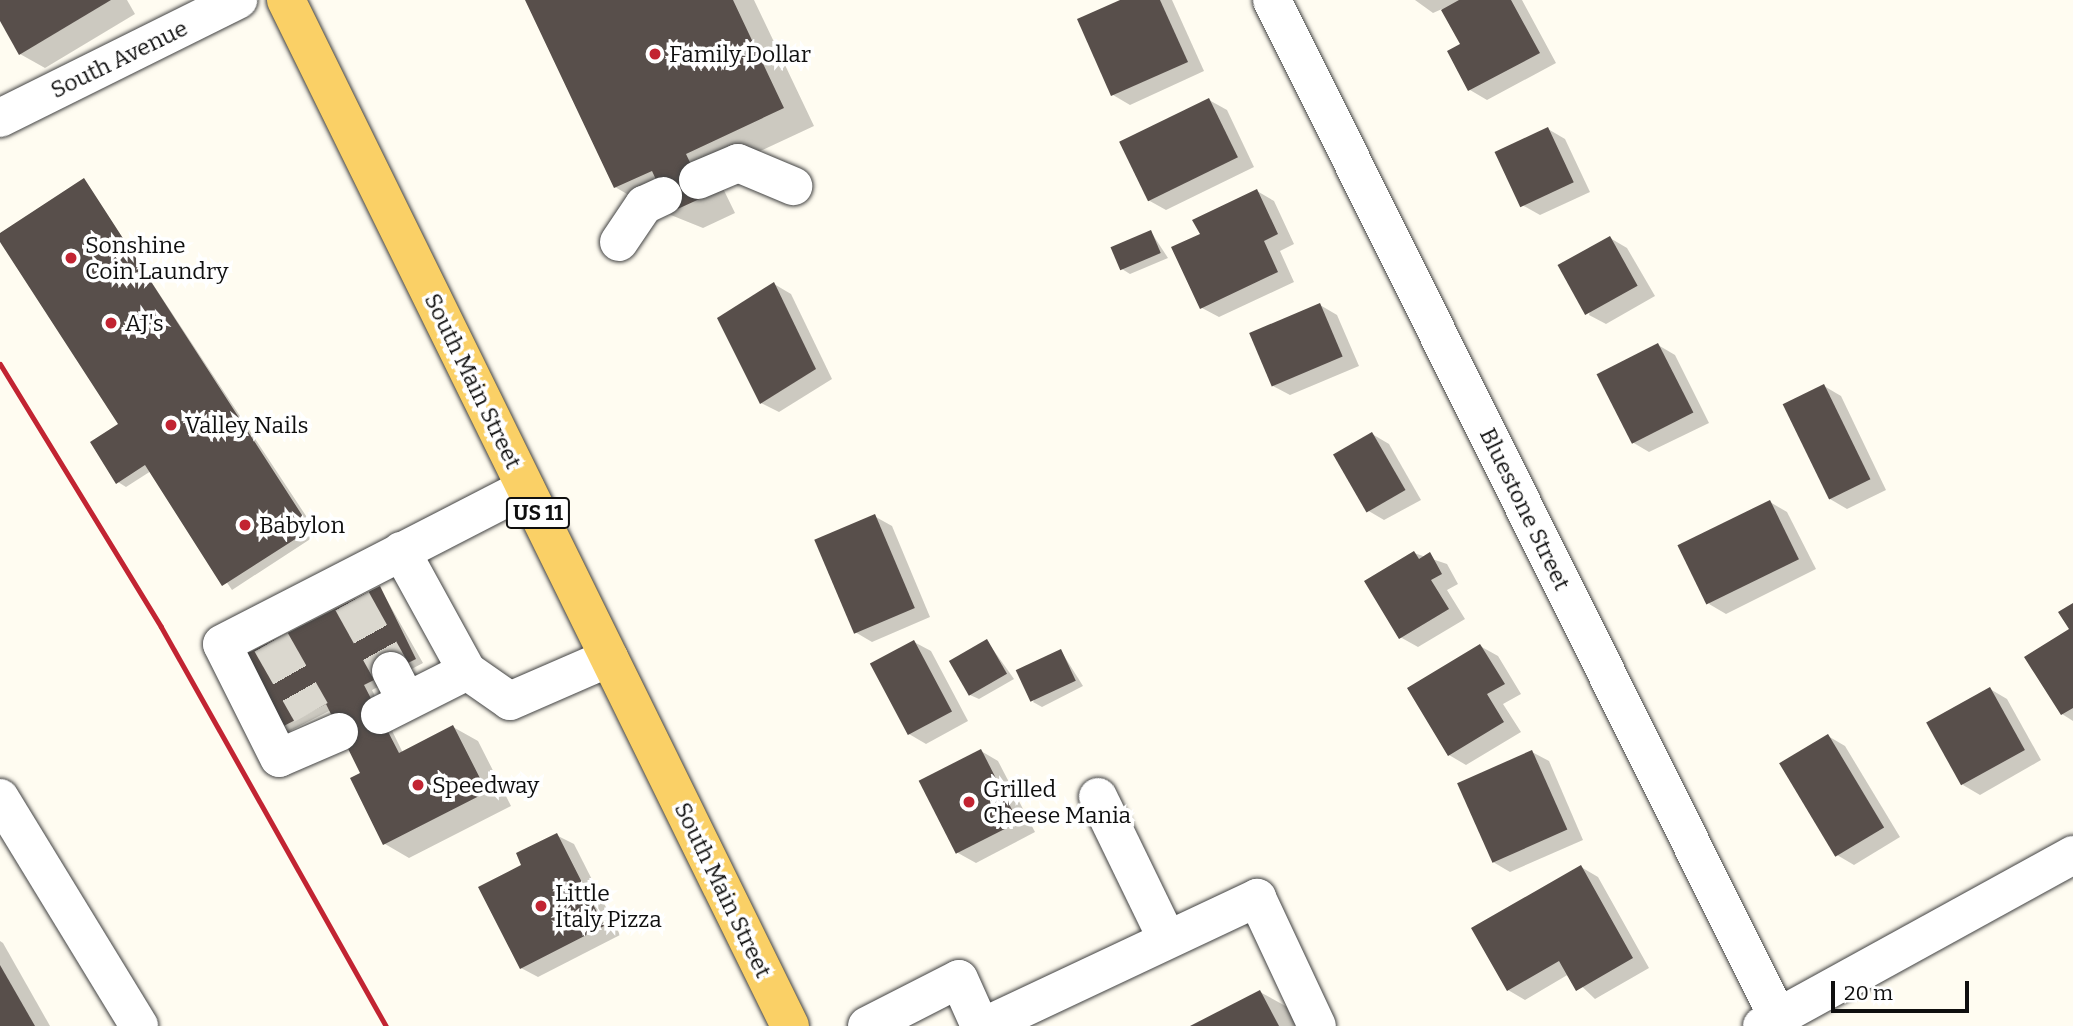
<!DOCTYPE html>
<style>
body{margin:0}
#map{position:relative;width:2073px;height:1026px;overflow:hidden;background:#fffcf1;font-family:Bitter,serif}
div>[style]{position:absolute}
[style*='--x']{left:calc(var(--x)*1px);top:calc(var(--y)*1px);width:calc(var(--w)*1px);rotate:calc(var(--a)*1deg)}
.shadow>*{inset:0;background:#0003}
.building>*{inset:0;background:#584f4b;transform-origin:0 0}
.minor-tunnel>*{height:38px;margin-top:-19px;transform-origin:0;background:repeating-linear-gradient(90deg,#dbd8cf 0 38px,transparent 0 57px)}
.roads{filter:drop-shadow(0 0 2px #424242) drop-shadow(0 0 2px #424242)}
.minor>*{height:38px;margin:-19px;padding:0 19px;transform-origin:19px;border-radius:19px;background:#fff}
.major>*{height:38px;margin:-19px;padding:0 19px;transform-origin:19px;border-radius:19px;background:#fad066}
.rail>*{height:5px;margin:-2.5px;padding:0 2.5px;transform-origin:2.5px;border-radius:2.5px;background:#c22432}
.dots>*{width:19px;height:19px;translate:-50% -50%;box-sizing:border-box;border:4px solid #fff;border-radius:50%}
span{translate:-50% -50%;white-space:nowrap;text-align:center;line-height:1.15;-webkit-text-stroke:7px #fff;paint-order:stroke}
.shield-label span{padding:2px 5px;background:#fff;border:2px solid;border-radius:5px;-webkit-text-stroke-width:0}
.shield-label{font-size:21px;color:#0f0f0f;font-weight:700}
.poi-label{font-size:23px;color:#0f0f0f}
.left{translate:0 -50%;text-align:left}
.street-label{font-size:23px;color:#0f0f0f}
.scale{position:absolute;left:1831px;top:981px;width:138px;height:32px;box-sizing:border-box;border:4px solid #0f0f0f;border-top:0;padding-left:9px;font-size:21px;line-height:24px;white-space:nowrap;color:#0f0f0f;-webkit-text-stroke:5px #fff;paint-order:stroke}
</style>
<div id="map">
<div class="shadow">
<div style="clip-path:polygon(0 0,127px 0,135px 14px,45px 68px,20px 54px,0 17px)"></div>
<div style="clip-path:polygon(527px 0,754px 0,814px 126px,715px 172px,735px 213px,703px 228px,646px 205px,615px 187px)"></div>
<div style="clip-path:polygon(1124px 0,1172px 0,1204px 71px,1130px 105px,1113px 95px)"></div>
<div style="clip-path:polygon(1415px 0,1522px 0,1556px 63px,1487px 100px,1470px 90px,1462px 45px,1442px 9px,1433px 13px)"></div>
<div style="clip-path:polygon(1209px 100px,1227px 110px,1254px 167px,1166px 210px,1148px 200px)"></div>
<div style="clip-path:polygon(1548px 129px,1565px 139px,1590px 192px,1540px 215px,1522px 205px)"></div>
<div style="clip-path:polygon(84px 180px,318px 534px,232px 590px,151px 471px,126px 487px,118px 482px,120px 425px,0 238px)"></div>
<div style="clip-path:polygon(1257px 191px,1274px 201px,1294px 244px,1280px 251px,1294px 282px,1219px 317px,1202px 308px,1202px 235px)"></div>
<div style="clip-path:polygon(1151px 232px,1168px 258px,1130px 274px,1122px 269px)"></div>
<div style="clip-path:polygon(1610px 238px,1627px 248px,1655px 296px,1606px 324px,1589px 315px)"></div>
<div style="clip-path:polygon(774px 284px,791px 294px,832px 379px,779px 412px,761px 403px)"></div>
<div style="clip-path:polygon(1320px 305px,1337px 315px,1359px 366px,1290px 395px,1273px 386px)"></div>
<div style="clip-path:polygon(1658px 345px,1675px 355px,1709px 423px,1649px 452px,1632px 442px)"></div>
<div style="clip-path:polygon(1824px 386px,1841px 396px,1886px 490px,1847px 509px,1830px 499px)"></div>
<div style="clip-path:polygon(1372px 434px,1389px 444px,1421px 500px,1384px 520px,1367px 510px)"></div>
<div style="clip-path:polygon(1770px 502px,1787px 512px,1816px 569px,1726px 614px,1709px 604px)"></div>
<div style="clip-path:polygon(874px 516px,892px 526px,930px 617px,872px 642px,855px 632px)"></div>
<div style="clip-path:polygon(1414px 553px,1447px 564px,1458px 584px,1447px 590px,1465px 619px,1418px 647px,1400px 637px)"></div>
<div style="clip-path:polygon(380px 588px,423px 663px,372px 690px,403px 753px,453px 727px,478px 741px,511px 806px,409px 858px,385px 844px,362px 774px,331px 710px,288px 732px,280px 727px)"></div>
<div style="clip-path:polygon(2073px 605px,2073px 721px,2062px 714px)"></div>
<div style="clip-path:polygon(987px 641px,1014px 679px,979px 699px,970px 695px)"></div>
<div style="clip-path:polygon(914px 642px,931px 651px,968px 721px,926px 744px,909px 734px)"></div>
<div style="clip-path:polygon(1480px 646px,1498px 656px,1521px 694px,1503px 704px,1521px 732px,1466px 765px,1449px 755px)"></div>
<div style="clip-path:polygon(1061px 651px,1083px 686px,1042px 707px,1033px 702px)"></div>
<div style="clip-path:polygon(1990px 689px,2007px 699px,2041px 760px,1980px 795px,1963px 785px)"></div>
<div style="clip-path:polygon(1828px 736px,1845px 746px,1900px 837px,1854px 865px,1837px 855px)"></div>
<div style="clip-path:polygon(981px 751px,998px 761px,1035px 832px,976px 863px,958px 853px)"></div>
<div style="clip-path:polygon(1532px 752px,1549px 761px,1583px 840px,1510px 872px,1493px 862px)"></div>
<div style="clip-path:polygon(556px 835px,574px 844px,620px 935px,538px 977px,521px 968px,523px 865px)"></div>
<div style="clip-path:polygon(1581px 867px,1598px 877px,1649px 968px,1595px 999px,1569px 974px,1525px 1000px,1508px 990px)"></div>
<div style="clip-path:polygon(0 941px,3px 943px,50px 1026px,0 1026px)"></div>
<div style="clip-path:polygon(1260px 992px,1291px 1009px,1299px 1026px,1194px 1026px)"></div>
</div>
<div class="building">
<div style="clip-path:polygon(0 0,111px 0,19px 55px,0 21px)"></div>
<div style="clip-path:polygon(525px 0,733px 0,784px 108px,686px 154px,706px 196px,671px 212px,652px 171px,614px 188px)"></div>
<div style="clip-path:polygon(1120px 0,1160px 0,1188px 62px,1111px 96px,1077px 19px)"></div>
<div style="clip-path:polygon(1459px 0,1511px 0,1540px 53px,1468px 91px,1447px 51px,1460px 44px,1441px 10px)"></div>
<div style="left:1209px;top:98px;width:66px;height:100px;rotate:64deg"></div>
<div style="left:1548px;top:127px;width:61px;height:59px;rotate:65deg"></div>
<div style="clip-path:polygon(84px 178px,311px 529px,222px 586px,145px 465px,116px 484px,90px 442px,118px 424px,0 242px,0 233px)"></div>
<div style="clip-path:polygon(1257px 189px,1278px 234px,1264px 241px,1278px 272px,1200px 309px,1171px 247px,1200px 234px,1192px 220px)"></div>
<div style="left:1151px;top:230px;width:25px;height:44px;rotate:67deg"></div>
<div style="left:1610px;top:236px;width:57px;height:60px;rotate:61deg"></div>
<div style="clip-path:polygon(774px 282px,816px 369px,760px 404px,717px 318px)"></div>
<div style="left:1320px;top:303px;width:58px;height:77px;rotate:67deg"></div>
<div style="left:1658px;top:343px;width:78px;height:69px;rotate:63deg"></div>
<div style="left:1824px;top:384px;width:106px;height:46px;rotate:64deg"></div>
<div style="left:1372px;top:432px;width:67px;height:45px;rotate:60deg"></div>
<div style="left:1770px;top:500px;width:66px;height:103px;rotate:64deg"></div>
<div style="left:875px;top:514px;width:102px;height:66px;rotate:67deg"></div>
<div style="clip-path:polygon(1414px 551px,1419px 559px,1430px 552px,1442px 574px,1431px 580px,1449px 609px,1399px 639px,1364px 581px)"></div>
<div style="clip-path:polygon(380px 586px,416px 659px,364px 685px,399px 753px,453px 725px,487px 792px,383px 845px,350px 778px,360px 773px,326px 704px,278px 729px,242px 656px)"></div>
<div style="clip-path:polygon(2073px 603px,2073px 708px,2061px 715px,2024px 657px,2069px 629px,2058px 612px)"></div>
<div style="left:987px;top:639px;width:40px;height:44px;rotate:60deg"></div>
<div style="left:914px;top:640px;width:81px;height:50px;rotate:62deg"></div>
<div style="clip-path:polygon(1480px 644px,1505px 684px,1487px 694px,1504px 722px,1448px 756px,1407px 688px)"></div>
<div style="left:1061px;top:649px;width:35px;height:50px;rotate:65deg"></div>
<div style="left:1990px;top:687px;width:72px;height:73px;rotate:61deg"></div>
<div style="left:1828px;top:734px;width:109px;height:57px;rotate:59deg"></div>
<div style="left:981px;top:749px;width:82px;height:70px;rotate:63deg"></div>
<div style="left:1532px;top:750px;width:87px;height:82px;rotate:66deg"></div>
<div style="clip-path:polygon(557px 833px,604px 926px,520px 969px,478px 887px,521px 865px,516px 853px)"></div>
<div style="clip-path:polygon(1581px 865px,1633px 958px,1576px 991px,1559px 961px,1507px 991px,1471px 928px)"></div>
<div style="clip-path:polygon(0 965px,35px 1026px,0 1026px)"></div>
<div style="clip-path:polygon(1260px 990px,1279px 1026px,1190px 1026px)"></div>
</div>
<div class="minor-tunnel">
<div style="--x:352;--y:601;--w:80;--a:60.9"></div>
<div style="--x:271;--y:642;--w:81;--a:60.3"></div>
</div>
<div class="roads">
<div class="minor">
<div style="--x:1272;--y:0;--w:1137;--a:63.57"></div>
<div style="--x:0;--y:118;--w:266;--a:-26.4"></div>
<div style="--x:698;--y:180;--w:43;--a:-23"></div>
<div style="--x:738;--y:163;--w:60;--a:22.7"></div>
<div style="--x:619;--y:242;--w:45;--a:-56"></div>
<div style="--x:644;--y:205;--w:21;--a:-25"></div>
<div style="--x:401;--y:551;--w:137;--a:61.2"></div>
<div style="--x:391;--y:671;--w:33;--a:63"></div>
<div style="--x:380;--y:715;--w:97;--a:-26.8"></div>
<div style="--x:467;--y:671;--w:52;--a:34.9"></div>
<div style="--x:510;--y:701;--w:108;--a:-23.5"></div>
<div style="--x:339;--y:732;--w:65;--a:156.6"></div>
<div style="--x:279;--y:758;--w:127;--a:-116.6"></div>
<div style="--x:222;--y:644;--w:341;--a:-27.2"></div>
<div style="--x:1098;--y:797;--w:156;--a:64.1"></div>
<div style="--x:0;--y:798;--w:267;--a:58.6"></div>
<div style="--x:867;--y:1026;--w:103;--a:-27.1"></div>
<div style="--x:959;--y:979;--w:51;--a:65.9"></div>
<div style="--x:985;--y:1026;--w:301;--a:-25.2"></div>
<div style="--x:1257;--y:898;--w:141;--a:64.9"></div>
<div style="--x:1762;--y:1026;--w:355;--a:-28.8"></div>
</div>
<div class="major">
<div style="--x:286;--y:0;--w:1143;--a:63.84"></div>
</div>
</div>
<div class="rail">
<div style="--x:0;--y:364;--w:308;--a:58.5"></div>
<div style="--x:161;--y:627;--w:458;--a:60.6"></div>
</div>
<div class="dots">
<div style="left:655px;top:54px;background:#c22432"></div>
<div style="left:71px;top:258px;background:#c22432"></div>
<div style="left:111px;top:323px;background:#c22432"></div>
<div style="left:171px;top:425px;background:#c22432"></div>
<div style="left:245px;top:525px;background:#c22432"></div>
<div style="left:418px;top:785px;background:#c22432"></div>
<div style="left:969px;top:802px;background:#c22432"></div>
<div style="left:541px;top:906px;background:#c22432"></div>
</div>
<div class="shield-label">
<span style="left:538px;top:513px">US 11</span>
</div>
<div class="poi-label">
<span class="left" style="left:669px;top:54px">Family Dollar</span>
<span class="left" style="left:85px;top:258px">Sonshine<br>Coin Laundry</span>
<span class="left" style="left:125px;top:323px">AJ's</span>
<span class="left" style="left:185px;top:425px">Valley Nails</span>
<span class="left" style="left:259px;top:525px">Babylon</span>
<span class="left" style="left:432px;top:785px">Speedway</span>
<span class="left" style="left:983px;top:802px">Grilled<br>Cheese Mania</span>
<span class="left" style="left:555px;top:906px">Little<br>Italy Pizza</span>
</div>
<div class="street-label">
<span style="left:119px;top:59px;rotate:-26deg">South Avenue</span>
<span style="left:473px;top:381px;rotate:64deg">South Main Street</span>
<span style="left:1525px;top:509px;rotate:64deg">Bluestone Street</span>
<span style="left:723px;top:890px;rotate:64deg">South Main Street</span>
</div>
<div class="scale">20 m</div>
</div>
